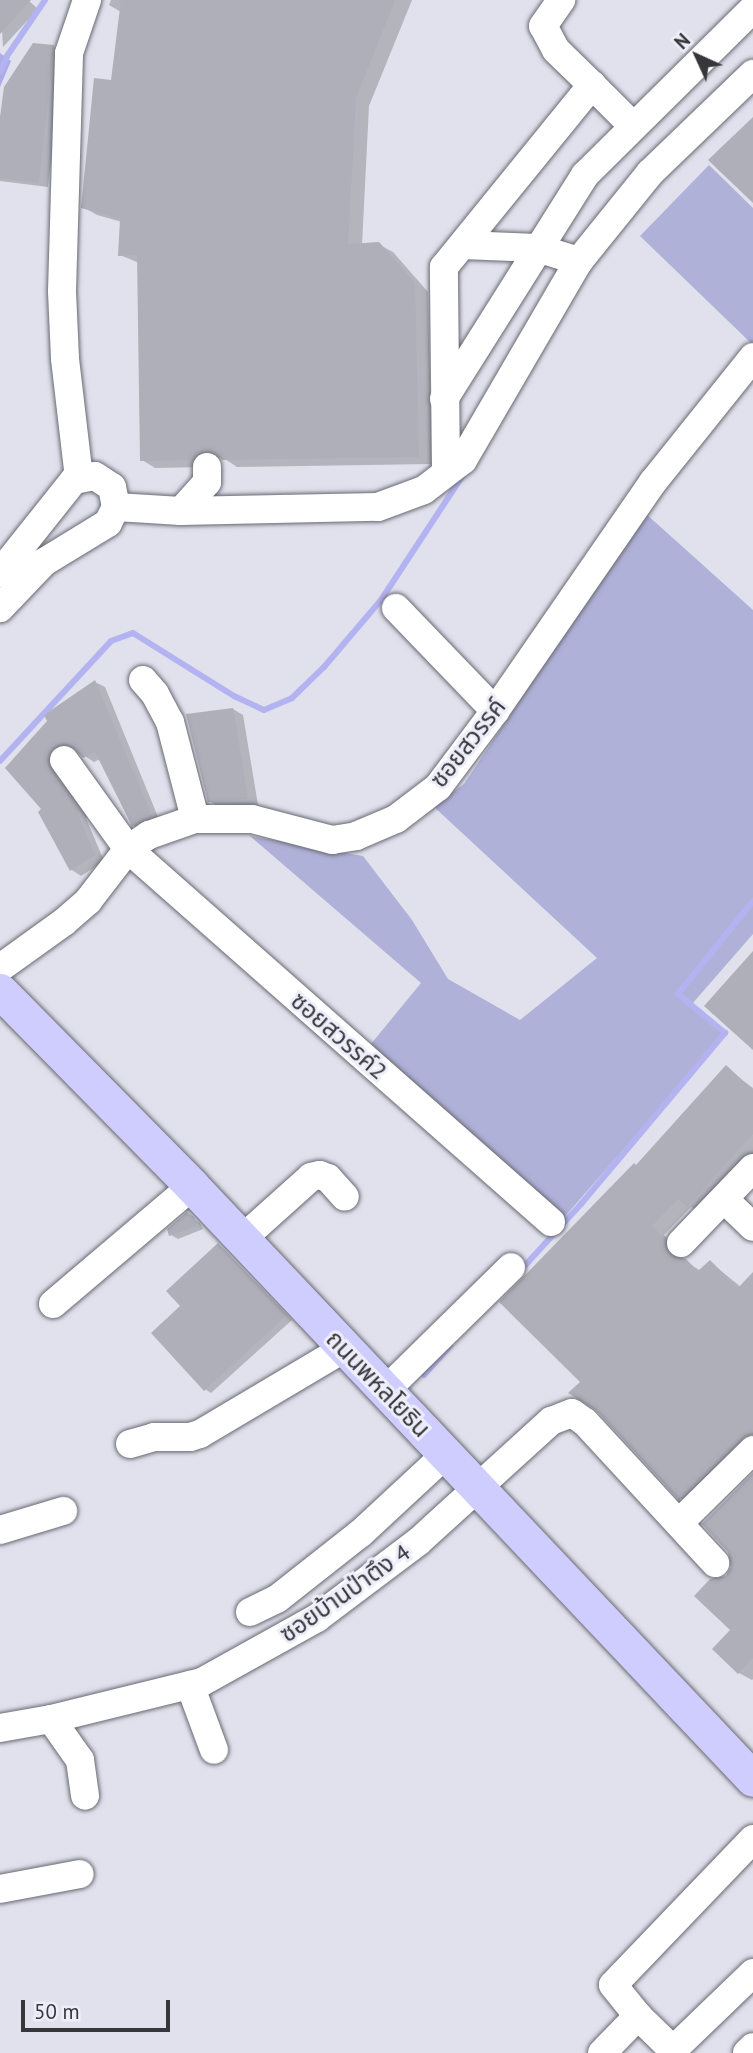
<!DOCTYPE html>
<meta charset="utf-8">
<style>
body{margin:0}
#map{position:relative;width:753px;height:2053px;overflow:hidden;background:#e0e1ec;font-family:"PT Sans","Noto Sans Thai",sans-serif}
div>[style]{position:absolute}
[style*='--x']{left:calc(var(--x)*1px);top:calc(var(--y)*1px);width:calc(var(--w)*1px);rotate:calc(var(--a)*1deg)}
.green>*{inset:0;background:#b0b1d8}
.forest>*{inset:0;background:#acace9}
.shadow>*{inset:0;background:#0003}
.stream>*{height:6px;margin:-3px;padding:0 3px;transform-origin:3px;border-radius:3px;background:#b4b3f1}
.building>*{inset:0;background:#afafba}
.roads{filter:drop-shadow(0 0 2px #696973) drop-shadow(0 0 2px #696973)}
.minor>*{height:28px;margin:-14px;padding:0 14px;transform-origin:14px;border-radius:14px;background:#fff}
.major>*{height:35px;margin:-17.5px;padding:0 17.5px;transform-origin:17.5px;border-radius:17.5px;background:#cecdfe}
span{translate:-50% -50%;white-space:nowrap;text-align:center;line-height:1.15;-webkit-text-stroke:6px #eeeefa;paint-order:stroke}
.street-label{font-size:24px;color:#36363b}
.north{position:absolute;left:662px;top:21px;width:70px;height:70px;-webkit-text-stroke:5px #eeeefa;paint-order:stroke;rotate:315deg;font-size:19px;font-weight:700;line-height:28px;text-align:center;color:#36363b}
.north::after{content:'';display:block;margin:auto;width:24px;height:32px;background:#36363b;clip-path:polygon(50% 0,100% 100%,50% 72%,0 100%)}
.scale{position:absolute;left:21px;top:2000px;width:149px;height:32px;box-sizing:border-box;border:4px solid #36363b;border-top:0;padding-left:9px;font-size:21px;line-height:24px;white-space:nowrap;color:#36363b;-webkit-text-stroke:5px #eeeefa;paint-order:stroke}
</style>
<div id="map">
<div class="green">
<div style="clip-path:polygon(709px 165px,753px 208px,753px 345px,640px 236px)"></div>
<div style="clip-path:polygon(645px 513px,753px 610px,753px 934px,692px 1004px,725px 1033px,561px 1221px,371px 1044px,421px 983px,250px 836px,363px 856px,412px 920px,448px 979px,520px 1020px,597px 958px,433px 806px,464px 784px)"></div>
</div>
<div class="forest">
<div style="clip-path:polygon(0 53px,11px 61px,0 87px)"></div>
</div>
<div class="shadow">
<div style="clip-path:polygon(0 0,28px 0,38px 9px,3px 47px)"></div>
<div style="clip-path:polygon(111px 0,412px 0,369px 106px,362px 245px,378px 244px,393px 252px,428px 292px,432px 464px,237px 467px,222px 457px,212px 460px,206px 467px,155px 468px,142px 460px,139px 263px,120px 255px,122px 222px,97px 215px,83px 207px,112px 82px,121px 12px,109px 5px)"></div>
<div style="clip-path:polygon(54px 47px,63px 52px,48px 187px,0 181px,0 130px)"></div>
<div style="clip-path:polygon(95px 682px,105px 687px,160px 822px,143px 831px,133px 825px,100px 759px,94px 762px,72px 748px,59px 758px,88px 816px,86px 818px,104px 861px,81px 876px,72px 870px,40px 812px,44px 809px,8px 768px)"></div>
<div style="clip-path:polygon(233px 709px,243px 715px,258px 805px,220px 807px,209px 801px)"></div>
<div style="clip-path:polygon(726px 1068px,753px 1088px,753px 1156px,701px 1213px,691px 1207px,664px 1235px,678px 1248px,678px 1257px,701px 1271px,710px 1262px,741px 1287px,753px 1281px,753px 1447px,693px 1506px,680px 1498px,583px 1382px,637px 1167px)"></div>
<div style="clip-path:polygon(187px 1214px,200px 1223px,203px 1229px,178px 1239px,171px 1235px)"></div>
<div style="clip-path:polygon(219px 1245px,292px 1320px,211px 1393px,205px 1389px,182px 1307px)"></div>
<div style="clip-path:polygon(753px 1476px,753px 1679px,752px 1680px,739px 1673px,727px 1577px,733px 1568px,729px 1551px)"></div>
</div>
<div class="stream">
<div style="--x:0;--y:72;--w:17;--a:-66"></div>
<div style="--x:7;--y:56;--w:68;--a:-55.8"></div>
<div style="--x:0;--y:761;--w:163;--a:-47.2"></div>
<div style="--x:111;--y:641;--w:23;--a:-20"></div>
<div style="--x:133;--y:633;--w:119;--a:32"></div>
<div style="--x:234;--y:696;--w:33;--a:25"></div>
<div style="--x:264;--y:710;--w:30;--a:-23"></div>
<div style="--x:292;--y:698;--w:45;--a:-44.1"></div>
<div style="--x:324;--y:667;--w:88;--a:-49.6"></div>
<div style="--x:381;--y:600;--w:149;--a:-56.7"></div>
<div style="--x:520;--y:1271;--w:91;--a:-47.7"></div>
<div style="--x:581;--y:1204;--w:224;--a:-49.9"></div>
<div style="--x:725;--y:1033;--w:61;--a:-140.3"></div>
<div style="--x:678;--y:994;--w:119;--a:-51.1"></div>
<div style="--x:424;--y:1375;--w:39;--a:-48"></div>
</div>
<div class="building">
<div style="clip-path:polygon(0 0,31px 0,0 34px)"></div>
<div style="clip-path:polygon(121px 0,395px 0,356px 98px,348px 244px,379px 242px,415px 283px,419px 457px,222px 460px,216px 453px,206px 450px,198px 453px,192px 460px,140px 461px,137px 255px,118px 256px,120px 219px,81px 208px,94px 78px,111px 80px)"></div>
<div style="clip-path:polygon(33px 43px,54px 45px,39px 183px,0 178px,0 117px,4px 87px)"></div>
<div style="clip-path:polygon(753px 117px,753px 203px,708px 160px)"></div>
<div style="clip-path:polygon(95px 680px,152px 816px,132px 826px,95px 752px,83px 758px,70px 745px,55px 746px,49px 754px,48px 762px,79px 810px,77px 812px,95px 855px,70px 871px,38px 812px,41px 809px,5px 768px,47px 721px,44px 715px)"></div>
<div style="clip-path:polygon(233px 708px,248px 799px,208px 802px,186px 714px)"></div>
<div style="clip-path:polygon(753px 951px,753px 1050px,704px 1006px)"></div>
<div style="clip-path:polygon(726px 1065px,753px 1090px,753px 1134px,687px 1207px,678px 1199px,652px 1226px,665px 1239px,669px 1254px,686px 1259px,698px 1271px,710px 1260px,738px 1288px,753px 1272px,753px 1434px,741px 1438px,679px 1500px,597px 1411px,568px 1393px,580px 1382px,499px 1302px,634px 1163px,636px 1165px)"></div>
<div style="clip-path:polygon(187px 1212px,194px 1217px,197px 1226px,169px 1236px,167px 1229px)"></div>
<div style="clip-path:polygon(218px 1243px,287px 1315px,204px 1391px,151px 1333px,180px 1306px,166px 1291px)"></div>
<div style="clip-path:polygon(753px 1473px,753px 1658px,738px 1674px,712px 1649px,730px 1630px,694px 1596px,710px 1579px,726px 1576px,731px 1567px,728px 1552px,702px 1524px)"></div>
</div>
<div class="roads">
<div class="minor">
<div style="--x:592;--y:85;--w:57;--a:45"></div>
<div style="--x:463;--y:245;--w:74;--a:2.3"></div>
<div style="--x:537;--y:248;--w:44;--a:17.2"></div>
<div style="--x:444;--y:399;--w:265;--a:-57.8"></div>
<div style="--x:585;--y:175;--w:236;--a:-44.7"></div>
<div style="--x:446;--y:472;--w:205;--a:-90.6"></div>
<div style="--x:444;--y:267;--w:235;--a:-50.9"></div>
<div style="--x:592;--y:85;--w:50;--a:-135.8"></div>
<div style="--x:556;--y:50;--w:27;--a:-118"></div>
<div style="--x:543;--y:26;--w:32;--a:-55"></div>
<div style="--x:79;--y:478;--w:121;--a:-96.7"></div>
<div style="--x:65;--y:358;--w:67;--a:-92.6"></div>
<div style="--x:62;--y:291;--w:238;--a:-88.3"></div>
<div style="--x:69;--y:53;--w:56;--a:-71.2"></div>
<div style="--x:116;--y:507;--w:65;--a:3.5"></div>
<div style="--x:181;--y:511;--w:197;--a:-1.2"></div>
<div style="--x:378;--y:507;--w:49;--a:-20.3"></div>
<div style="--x:424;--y:490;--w:49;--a:-37.6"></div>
<div style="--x:463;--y:460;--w:230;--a:-59.8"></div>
<div style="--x:579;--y:261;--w:113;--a:-51.1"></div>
<div style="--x:650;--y:173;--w:143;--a:-43.9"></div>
<div style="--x:181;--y:511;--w:39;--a:-48"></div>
<div style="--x:207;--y:482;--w:15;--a:-90"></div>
<div style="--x:0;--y:573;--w:119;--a:-51.5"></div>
<div style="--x:74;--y:480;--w:21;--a:-11"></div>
<div style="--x:95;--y:476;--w:20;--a:33"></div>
<div style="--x:112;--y:487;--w:20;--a:79"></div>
<div style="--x:116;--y:507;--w:18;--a:117"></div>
<div style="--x:108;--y:523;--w:75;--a:148.6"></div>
<div style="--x:44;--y:562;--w:64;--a:133.7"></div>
<div style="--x:396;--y:608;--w:143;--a:46.1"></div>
<div style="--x:143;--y:680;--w:18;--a:49"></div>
<div style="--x:155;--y:694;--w:32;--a:62"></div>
<div style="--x:170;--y:722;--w:100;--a:75.5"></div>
<div style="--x:64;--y:760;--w:110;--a:54.3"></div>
<div style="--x:128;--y:849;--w:564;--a:41.41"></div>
<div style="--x:0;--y:968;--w:79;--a:-35.7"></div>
<div style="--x:64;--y:922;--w:32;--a:-41"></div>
<div style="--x:88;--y:901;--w:66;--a:-52.4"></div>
<div style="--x:128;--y:849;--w:25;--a:-34"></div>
<div style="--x:149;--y:835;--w:49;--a:-19.2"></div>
<div style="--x:195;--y:819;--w:57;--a:0"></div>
<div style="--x:252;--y:819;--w:83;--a:14.7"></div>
<div style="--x:332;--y:840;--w:24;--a:-9"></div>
<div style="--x:356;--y:836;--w:43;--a:-23"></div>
<div style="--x:396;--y:819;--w:53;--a:-37.3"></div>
<div style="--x:438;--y:787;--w:95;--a:-53.1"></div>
<div style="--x:495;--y:711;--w:278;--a:-55.4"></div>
<div style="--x:653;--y:482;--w:160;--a:-51.3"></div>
<div style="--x:724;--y:1199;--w:40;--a:44"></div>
<div style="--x:242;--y:1239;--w:93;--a:-41.9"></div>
<div style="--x:311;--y:1177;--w:9;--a:-13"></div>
<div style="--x:320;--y:1175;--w:9;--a:21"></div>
<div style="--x:328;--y:1178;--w:25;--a:48"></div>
<div style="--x:681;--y:1243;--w:104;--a:-46.2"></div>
<div style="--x:53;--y:1304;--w:182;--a:-40.3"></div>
<div style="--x:384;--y:1392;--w:178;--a:-44.5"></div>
<div style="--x:130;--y:1444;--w:25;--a:-16"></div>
<div style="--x:154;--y:1437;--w:36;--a:0"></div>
<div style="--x:190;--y:1437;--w:10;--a:-17"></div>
<div style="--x:200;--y:1434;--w:166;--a:-30.7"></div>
<div style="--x:679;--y:1523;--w:104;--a:-44.6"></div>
<div style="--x:0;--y:1530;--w:66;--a:-16.8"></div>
<div style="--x:250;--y:1612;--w:30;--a:-26"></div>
<div style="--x:277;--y:1599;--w:107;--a:-38.2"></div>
<div style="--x:361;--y:1533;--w:115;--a:-42.9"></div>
<div style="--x:190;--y:1685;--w:69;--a:69.7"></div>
<div style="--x:51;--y:1719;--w:50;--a:54.7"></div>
<div style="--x:80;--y:1760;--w:36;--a:82"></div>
<div style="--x:0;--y:1728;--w:52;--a:-10"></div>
<div style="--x:51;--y:1719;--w:155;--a:-13.8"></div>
<div style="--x:202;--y:1682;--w:132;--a:-29.1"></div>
<div style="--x:317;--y:1618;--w:126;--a:-37"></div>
<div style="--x:418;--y:1542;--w:180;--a:-42.3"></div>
<div style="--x:551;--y:1421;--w:22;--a:-21"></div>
<div style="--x:572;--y:1413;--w:16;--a:35"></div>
<div style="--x:585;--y:1422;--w:192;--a:47.3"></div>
<div style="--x:753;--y:1839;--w:202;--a:133.8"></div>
<div style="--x:613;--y:1985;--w:40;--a:51"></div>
<div style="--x:638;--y:2016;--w:49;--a:44.2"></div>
<div style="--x:673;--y:2050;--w:111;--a:-43.9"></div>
<div style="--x:0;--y:1889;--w:81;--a:-10.6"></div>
<div style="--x:602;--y:2053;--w:52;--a:-45.8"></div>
<div style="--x:747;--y:2053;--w:8;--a:-45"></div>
</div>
<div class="major">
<div style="--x:0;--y:991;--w:274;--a:45.4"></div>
<div style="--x:192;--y:1186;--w:816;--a:46.59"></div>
</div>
</div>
<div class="street-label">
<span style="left:468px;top:743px;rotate:-52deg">ซอยสวรรค์</span>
<span style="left:339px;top:1036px;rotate:41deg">ซอยสวรรค์2</span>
<span style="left:378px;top:1384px;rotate:46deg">ถนนพหลโยธิน</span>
<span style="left:345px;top:1593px;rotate:-35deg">ซอยบ้านป่าตึง 4</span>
</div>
<div class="north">N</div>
<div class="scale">50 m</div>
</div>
